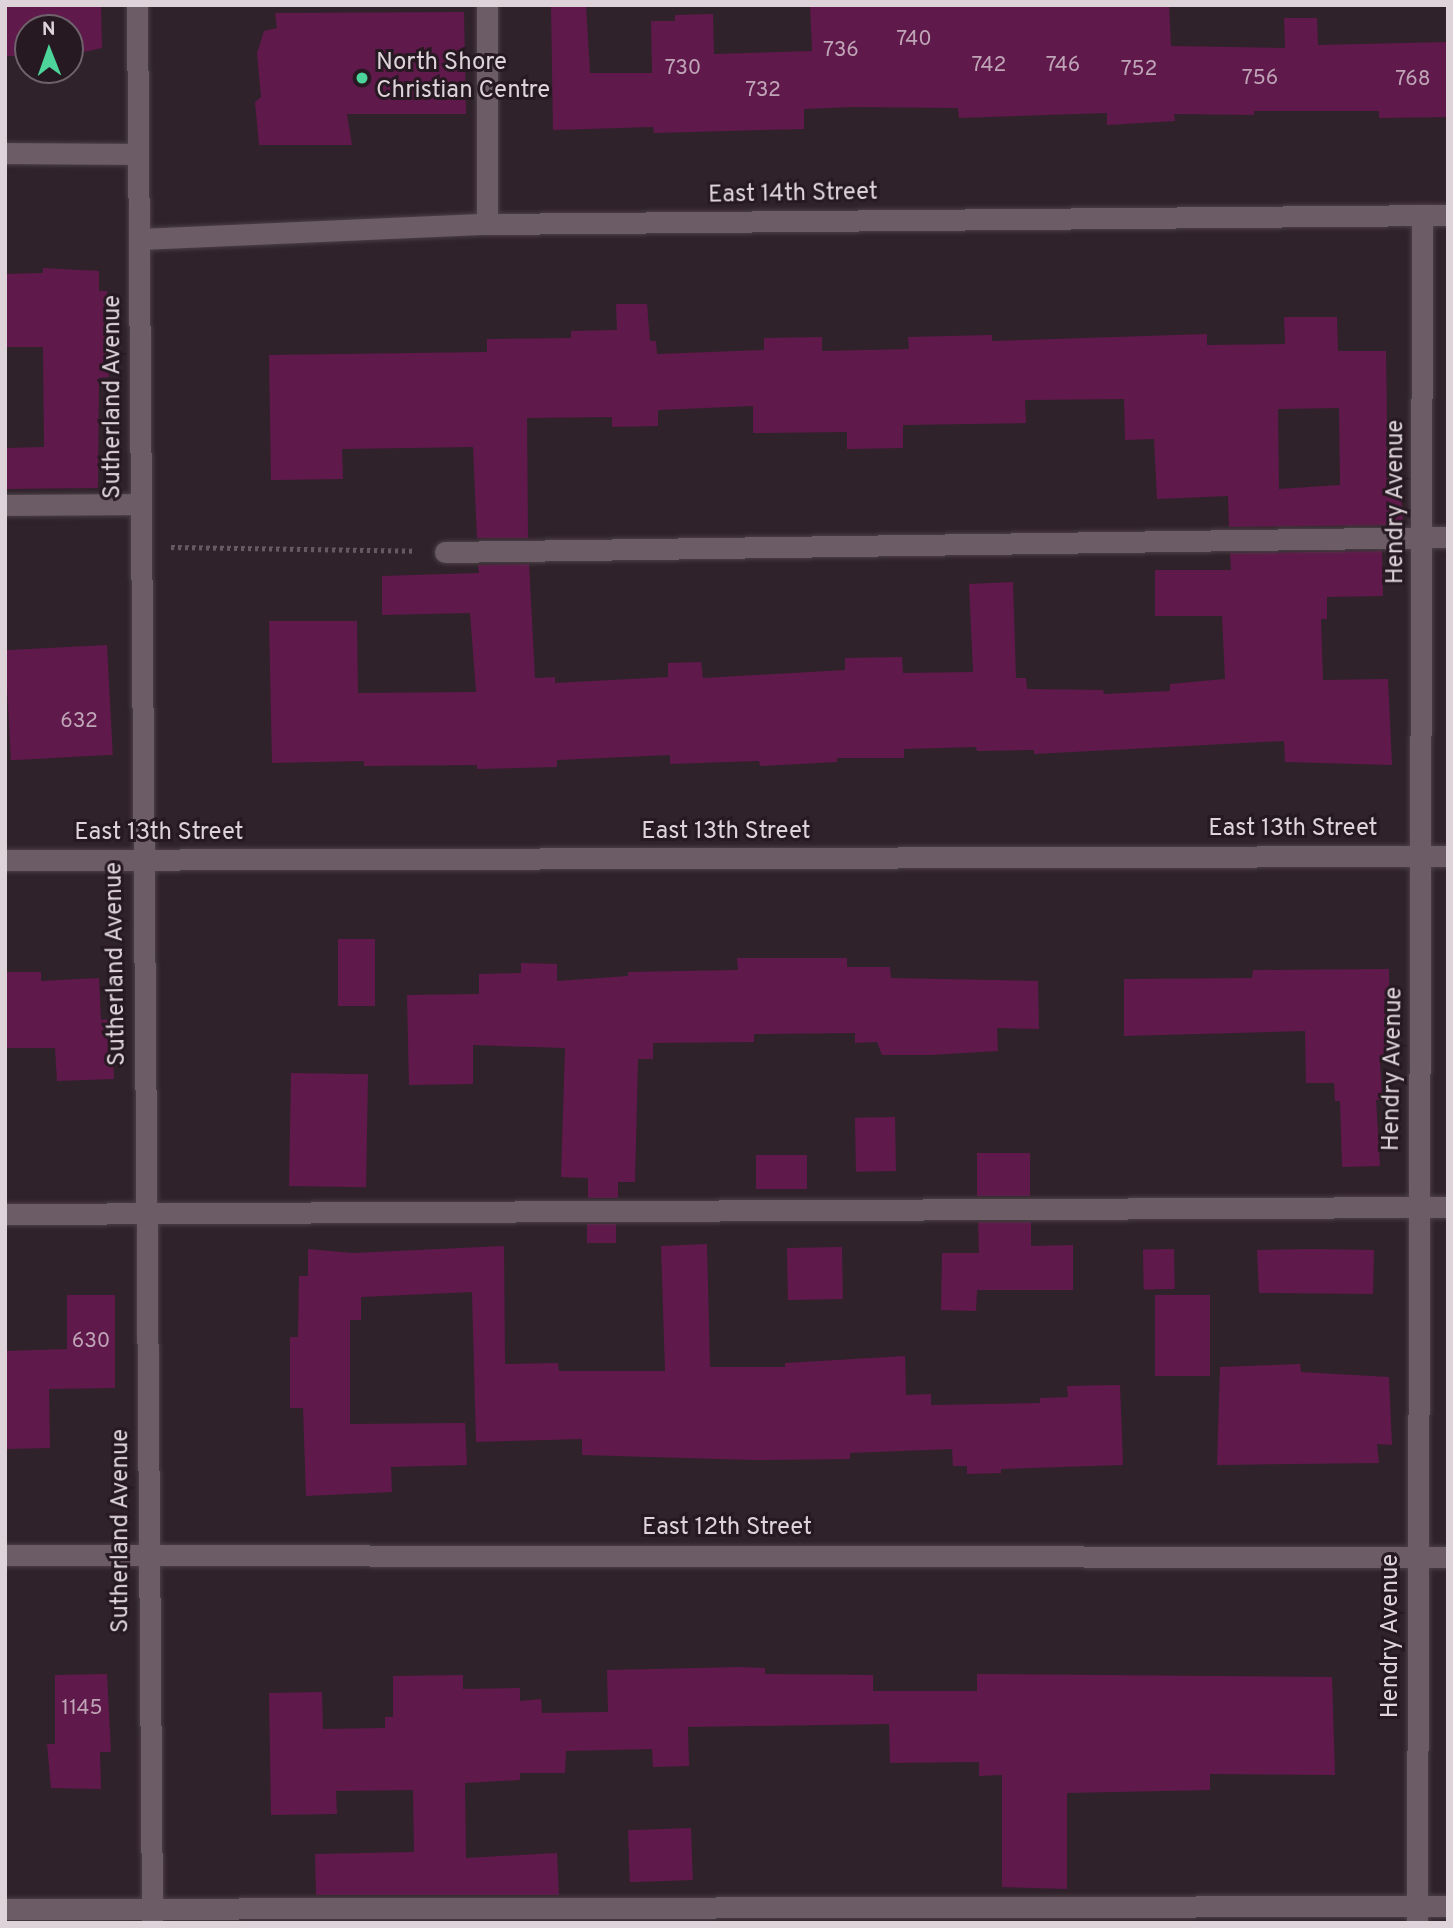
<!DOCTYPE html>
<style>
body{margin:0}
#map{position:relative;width:1453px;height:1928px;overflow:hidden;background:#30222b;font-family:Overpass,sans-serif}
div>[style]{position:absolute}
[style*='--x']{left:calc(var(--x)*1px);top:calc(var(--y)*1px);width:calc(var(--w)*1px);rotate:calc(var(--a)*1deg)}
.building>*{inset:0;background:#60194b;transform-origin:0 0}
.path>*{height:4.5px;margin-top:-2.25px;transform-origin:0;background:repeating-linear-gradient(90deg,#665962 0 3.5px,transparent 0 7px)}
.roads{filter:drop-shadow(0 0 2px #4b4046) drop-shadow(0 0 2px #4b4046)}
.minor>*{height:21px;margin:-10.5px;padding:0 10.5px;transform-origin:10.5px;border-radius:10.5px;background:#6c5c66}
.dots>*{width:19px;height:19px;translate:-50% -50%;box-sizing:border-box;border:4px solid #261921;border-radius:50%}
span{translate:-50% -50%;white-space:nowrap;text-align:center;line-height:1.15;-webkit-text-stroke:6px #261921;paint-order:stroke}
.number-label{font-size:21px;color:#bea4b6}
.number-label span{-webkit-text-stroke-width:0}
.poi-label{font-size:24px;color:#ddd3d9}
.left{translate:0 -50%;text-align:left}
.street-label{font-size:24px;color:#ddd3d9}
.frame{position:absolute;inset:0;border:7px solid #ddd3d9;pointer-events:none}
.north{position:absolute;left:14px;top:14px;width:70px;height:70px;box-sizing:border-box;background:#261921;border:2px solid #6f636b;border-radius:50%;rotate:359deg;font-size:19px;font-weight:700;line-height:28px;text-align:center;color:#ddd3d9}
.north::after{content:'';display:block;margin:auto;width:24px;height:32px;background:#4cd49b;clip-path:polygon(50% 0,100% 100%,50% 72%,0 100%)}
</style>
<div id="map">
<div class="building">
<div style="clip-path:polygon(5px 5px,101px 5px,102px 48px,70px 55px,70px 28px,28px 28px,28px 56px,5px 56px)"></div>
<div style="clip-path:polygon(551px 5px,586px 5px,590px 73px,652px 73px,651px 21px,675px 21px,675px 15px,713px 14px,714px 54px,812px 51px,810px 5px,1169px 5px,1171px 46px,1285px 48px,1284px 18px,1317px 18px,1318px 45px,1448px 42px,1448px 117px,1379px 118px,1379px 111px,1254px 111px,1254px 115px,1174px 114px,1175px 121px,1107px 125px,1107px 113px,959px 118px,958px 108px,852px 107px,804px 109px,804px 129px,654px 133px,653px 127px,553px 130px)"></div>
<div style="clip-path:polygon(464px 12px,466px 114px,347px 114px,352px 145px,259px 145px,255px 102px,261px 97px,257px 53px,264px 31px,277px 28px,275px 13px)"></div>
<div style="clip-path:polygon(43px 268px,99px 271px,99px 291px,107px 291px,109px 377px,99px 378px,98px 488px,5px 489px,5px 448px,44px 447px,43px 347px,5px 347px,5px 274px,43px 273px)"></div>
<div style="clip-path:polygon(evenodd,616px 304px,647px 304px,650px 341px,656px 341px,657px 354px,764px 350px,764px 338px,822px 337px,822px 351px,909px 349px,908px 337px,992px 335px,992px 341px,1207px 334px,1207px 345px,1285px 344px,1284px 317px,1337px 317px,1338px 351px,1386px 351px,1388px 494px,1401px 494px,1403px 525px,1229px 527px,1228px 496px,1157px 499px,1154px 439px,1125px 440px,1124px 399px,1025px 400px,1026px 423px,903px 425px,903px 448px,847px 449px,847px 432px,753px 433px,753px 406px,658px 410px,658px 426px,612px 427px,612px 417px,527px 418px,528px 538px,477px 538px,473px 447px,342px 449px,343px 479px,271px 480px,269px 355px,487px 352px,487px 339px,571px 338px,571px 331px,617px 330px,616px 304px,1339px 408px,1340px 485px,1279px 489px,1278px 409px,1339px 408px)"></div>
<div style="clip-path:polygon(1382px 551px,1383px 596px,1327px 597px,1327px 619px,1321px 619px,1323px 680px,1388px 679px,1392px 765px,1285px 762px,1284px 741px,1034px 754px,1034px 750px,977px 751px,976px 747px,904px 749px,904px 758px,837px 758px,837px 762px,760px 766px,759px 761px,670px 764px,670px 755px,557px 760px,557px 767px,477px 769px,477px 765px,364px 766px,364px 761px,272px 763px,269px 621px,357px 621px,358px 693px,476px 692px,470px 613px,382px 615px,382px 576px,479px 573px,478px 565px,529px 564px,535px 678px,555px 677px,555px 683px,668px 677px,668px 663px,701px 662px,703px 678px,845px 670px,845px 658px,902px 657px,903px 673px,973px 672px,969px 584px,1013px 582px,1016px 678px,1026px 678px,1027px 689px,1103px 690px,1104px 694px,1170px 691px,1170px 684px,1225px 679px,1222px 616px,1155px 616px,1155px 570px,1231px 570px,1230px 553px)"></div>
<div style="left:107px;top:645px;width:110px;height:102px;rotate:87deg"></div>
<div style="left:338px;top:939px;width:37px;height:67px"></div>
<div style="clip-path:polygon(737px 958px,847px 958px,847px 967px,890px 967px,891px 978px,1038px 981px,1039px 1029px,997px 1028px,998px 1051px,930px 1055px,882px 1055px,877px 1042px,855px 1043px,855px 1033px,754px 1034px,754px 1042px,653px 1043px,653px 1059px,638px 1059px,635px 1182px,618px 1182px,618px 1198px,588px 1198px,588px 1178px,561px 1177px,565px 1048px,473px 1045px,473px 1084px,409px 1085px,407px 995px,479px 994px,479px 974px,521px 973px,521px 963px,557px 964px,557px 981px,628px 976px,628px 972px,738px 970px)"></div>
<div style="clip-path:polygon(1389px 969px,1390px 1059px,1380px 1061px,1382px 1100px,1376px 1100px,1380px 1166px,1342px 1167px,1340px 1101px,1335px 1101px,1334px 1083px,1306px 1083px,1305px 1031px,1124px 1036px,1124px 979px,1252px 978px,1253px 970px)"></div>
<div style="clip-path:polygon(5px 972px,41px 972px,41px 981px,99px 978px,101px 1020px,111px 1019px,114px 1079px,57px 1081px,55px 1048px,5px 1048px)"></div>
<div style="left:291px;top:1073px;width:77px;height:113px;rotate:1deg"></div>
<div style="left:895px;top:1117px;width:54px;height:40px;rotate:89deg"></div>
<div style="left:1030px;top:1153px;width:43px;height:53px;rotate:90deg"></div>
<div style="left:756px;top:1155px;width:51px;height:34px"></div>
<div style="clip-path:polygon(978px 1222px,1031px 1222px,1031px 1246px,1073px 1245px,1073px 1290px,977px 1290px,976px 1311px,941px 1310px,942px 1253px,979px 1253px)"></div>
<div style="left:587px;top:1224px;width:29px;height:19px"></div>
<div style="clip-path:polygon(707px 1244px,710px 1367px,785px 1367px,785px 1363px,905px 1356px,906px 1395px,931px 1394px,931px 1405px,1040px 1403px,1040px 1398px,1068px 1397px,1067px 1386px,1120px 1385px,1123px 1465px,1001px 1469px,1001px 1473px,967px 1474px,967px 1466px,953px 1466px,952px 1449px,850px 1453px,850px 1459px,754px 1460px,582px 1455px,582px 1439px,476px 1442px,472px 1292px,361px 1297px,361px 1320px,350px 1320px,350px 1424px,465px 1423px,467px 1465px,391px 1467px,392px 1492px,306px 1496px,303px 1408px,290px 1408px,290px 1337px,298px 1337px,299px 1276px,308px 1276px,308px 1249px,353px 1253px,504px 1246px,505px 1364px,558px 1363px,559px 1371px,665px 1371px,661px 1246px)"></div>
<div style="left:842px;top:1247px;width:52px;height:55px;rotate:89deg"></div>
<div style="left:1174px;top:1249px;width:40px;height:31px;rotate:89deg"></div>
<div style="clip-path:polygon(1311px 1249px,1374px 1250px,1373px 1294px,1259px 1293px,1257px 1250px)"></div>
<div style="clip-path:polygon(67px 1295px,115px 1295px,115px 1388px,49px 1389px,50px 1448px,5px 1449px,5px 1351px,67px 1349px)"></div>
<div style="left:1155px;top:1295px;width:55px;height:81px"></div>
<div style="clip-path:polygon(1300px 1364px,1301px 1372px,1389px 1377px,1392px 1445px,1377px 1444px,1379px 1463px,1217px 1465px,1220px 1367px)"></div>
<div style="clip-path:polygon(741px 1667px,765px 1668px,765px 1674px,873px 1675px,873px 1691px,977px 1691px,977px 1674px,1332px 1677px,1335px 1775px,1210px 1774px,1210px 1790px,1067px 1793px,1067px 1889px,1002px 1887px,1002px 1775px,979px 1776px,979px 1762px,890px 1763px,889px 1724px,688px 1727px,689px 1766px,653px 1767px,652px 1749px,566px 1751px,565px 1773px,520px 1773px,520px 1780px,465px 1783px,466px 1858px,557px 1853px,559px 1895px,316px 1895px,315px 1854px,414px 1852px,413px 1790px,336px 1791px,337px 1814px,271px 1815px,269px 1693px,322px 1692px,323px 1729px,385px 1728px,385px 1717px,393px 1717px,393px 1676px,463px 1675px,463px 1689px,520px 1688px,520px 1701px,541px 1699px,542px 1713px,608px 1712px,607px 1670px)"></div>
<div style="clip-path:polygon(107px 1674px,111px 1752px,100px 1752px,101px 1789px,51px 1788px,47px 1744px,55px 1744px,55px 1675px)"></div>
<div style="left:691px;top:1828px;width:52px;height:63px;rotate:88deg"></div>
</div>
<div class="path">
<div style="--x:171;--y:547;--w:243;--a:0.9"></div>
</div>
<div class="roads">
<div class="minor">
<div style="--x:137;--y:5;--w:1918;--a:89.55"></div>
<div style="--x:5;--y:153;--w:133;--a:0.4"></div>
<div style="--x:487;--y:224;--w:219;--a:-90"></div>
<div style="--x:139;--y:239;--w:348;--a:-2.5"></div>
<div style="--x:487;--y:224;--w:961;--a:-0.54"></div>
<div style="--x:5;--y:505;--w:135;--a:-0.4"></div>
<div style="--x:445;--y:552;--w:1003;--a:-0.86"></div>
<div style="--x:5;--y:860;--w:1443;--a:-0.16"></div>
<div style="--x:5;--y:1214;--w:1443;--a:-0.28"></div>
<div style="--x:5;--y:1555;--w:1443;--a:0.08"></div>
<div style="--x:5;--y:1909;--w:1443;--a:-0.12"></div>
<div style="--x:1417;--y:1923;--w:1708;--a:-89.83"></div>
</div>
</div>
<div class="dots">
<div style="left:362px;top:78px;background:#4cd49b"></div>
</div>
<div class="number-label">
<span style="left:914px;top:40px">740</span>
<span style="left:841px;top:51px">736</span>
<span style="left:989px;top:66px">742</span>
<span style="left:1063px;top:66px">746</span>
<span style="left:683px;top:69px">730</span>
<span style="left:1139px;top:70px">752</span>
<span style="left:1260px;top:79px">756</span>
<span style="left:1413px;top:80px">768</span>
<span style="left:763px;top:91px">732</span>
<span style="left:79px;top:722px">632</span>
<span style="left:91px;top:1342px">630</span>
<span style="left:82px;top:1709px">1145</span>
</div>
<div class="poi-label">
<span class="left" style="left:376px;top:78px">North Shore<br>Christian Centre</span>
</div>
<div class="street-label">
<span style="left:793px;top:195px;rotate:-1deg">East 14th Street</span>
<span style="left:114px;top:397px;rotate:-90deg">Sutherland Avenue</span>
<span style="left:1397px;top:502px;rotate:-90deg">Hendry Avenue</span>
<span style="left:1293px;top:830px">East 13th Street</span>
<span style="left:726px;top:833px">East 13th Street</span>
<span style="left:159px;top:834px">East 13th Street</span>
<span style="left:117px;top:964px;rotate:-91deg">Sutherland Avenue</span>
<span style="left:1394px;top:1069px;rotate:-89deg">Hendry Avenue</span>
<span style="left:727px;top:1529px">East 12th Street</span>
<span style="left:122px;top:1531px;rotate:-90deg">Sutherland Avenue</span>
<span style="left:1392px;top:1636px;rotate:-90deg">Hendry Avenue</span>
</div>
<div class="frame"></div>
<div class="north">N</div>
</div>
